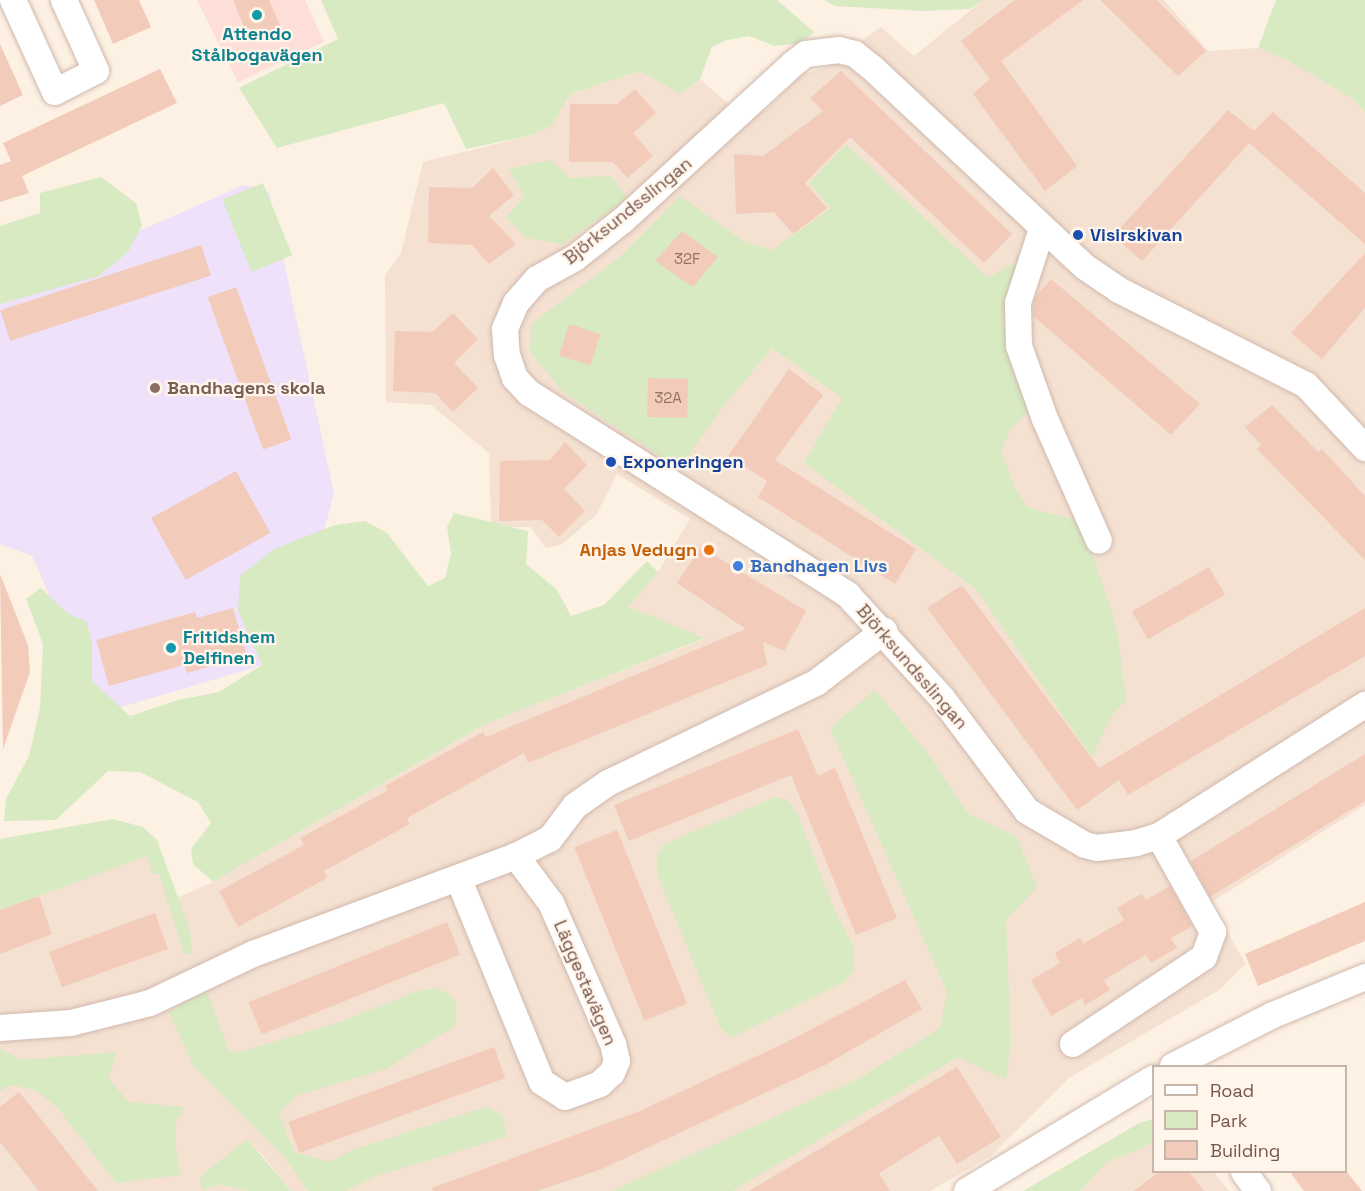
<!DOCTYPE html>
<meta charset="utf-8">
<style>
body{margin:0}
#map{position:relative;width:1365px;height:1191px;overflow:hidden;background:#fdf1e4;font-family:"Space Grotesk",sans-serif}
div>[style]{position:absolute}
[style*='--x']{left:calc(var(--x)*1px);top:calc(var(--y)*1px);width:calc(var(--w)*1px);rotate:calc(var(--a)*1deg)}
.residential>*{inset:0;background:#f4e1d2}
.commercial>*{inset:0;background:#fddfd8}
.education>*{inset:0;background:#eee1f9}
.green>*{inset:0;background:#d7eac2;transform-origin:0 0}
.building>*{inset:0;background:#f2cbbb;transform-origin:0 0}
.roads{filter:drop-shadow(0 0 2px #d0b9ad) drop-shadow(0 0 2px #d0b9ad)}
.minor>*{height:26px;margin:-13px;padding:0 13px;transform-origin:13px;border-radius:13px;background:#fff}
.dots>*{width:16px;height:16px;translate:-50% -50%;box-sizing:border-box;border:3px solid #fff5eb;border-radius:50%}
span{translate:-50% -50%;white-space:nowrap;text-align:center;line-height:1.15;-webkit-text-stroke:4.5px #fff5eb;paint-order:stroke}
.number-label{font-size:15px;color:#957266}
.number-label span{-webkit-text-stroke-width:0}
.culture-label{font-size:18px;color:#0d838f;font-weight:700}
.left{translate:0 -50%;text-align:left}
.street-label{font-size:18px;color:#765449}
.transit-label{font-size:18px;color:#164399;font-weight:700}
.education-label{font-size:18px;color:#785e54;font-weight:700}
.food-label{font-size:18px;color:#c56008;font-weight:700}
.right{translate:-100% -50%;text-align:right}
.shop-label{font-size:18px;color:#366cbe;font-weight:700}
.legend{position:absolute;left:1152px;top:1065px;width:195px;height:108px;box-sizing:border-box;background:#fff5eb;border:2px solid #c8b5aa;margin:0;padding:8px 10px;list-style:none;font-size:18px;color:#765449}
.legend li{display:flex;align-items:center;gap:12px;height:30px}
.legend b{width:30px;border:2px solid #c8b5aa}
</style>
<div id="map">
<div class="residential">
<div style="clip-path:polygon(983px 0,1164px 0,1208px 51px,1258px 48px,1285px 59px,1355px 100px,1365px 113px,1365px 805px,1210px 903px,1246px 964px,1219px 990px,1069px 1078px,991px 1156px,930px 1191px,291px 1191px,258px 1150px,220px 1184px,247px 1191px,0 1191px,0 898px,146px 850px,162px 862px,172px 900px,213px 882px,485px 724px,704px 639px,627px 607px,658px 572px,690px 519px,617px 474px,596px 515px,561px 545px,546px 548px,530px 527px,491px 527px,489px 453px,431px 405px,386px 402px,385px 275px,401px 253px,423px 162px,532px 135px,552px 124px,570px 94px,640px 71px,680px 94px,700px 79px,729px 104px,766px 110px,801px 75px,826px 67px,881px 27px,914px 56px)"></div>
<div style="clip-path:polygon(1153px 1143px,1154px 1172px,1214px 1172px,1229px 1191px,1080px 1191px,1106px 1163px)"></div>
</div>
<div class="commercial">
<div style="clip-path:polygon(197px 0,305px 0,324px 42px,238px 82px)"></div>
</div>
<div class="education">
<div style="clip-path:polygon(244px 185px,269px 192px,334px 494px,289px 657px,102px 713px,32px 556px,0 544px,0 282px,30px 279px)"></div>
</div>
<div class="green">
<div style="clip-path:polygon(321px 0,777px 0,814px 32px,802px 43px,775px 46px,749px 36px,727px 40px,712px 47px,700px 79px,680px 94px,640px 71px,570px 94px,552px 125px,532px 135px,466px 149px,444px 103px,277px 148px,239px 88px,338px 39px)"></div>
<div style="clip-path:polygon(824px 0,983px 0,970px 9px,924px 11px,835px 6px)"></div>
<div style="clip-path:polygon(1276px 0,1365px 0,1365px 113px,1355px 100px,1285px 59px,1258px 48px)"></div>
<div style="clip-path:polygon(846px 144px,988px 278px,1021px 259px,1004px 320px,1032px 408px,1009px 431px,1002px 452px,1014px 486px,1027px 507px,1071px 519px,1084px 529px,1116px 624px,1126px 700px,1110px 718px,1092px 758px,976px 589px,804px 463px,842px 398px,772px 348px,722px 408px,679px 469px,562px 391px,530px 352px,531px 324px,620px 257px,680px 196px,745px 242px,772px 250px,831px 208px,809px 183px)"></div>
<div style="clip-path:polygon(551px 160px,570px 178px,611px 176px,628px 198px,562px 244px,526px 238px,506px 217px,525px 196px,508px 169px)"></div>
<div style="clip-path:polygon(101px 177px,136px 203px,142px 225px,128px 252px,99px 276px,0 304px,0 226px,40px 213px,40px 193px)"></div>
<div style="left:263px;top:183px;width:78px;height:44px;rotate:68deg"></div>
<div style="clip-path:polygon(454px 513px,528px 531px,526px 564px,557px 590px,571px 616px,604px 605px,647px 561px,658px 572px,628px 607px,705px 638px,485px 724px,213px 882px,193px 864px,191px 849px,211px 823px,198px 802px,140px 772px,108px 771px,56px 820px,4px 821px,6px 799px,29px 756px,40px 708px,43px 644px,26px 599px,41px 588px,67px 613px,87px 622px,92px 645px,92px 681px,130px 716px,178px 700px,219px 692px,262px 665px,238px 610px,240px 576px,274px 549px,335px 525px,365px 521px,387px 533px,428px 586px,445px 578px,451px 553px,447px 527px)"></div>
<div style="clip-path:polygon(875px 690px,930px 756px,968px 814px,1016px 836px,1037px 887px,1006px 920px,1011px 1043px,1006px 1080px,958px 1057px,732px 1191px,612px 1191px,860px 1078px,940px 1028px,947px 992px,830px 728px)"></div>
<div style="clip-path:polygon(775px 797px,789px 801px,798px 815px,832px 904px,853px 945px,854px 971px,844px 982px,732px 1037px,721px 1029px,658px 877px,657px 857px,664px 844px)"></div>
<div style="clip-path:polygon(113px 819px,143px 827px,157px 840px,190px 930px,192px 953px,184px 954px,159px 874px,153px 874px,147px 856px,0 910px,0 839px)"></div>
<div style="clip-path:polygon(438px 988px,456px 1000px,456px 1025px,386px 1069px,298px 1095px,279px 1113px,294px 1152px,329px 1162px,355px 1149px,486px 1107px,503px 1115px,506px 1137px,376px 1176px,346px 1191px,308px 1191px,287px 1160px,193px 1065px,169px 1012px,206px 989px,229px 1051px,241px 1052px,340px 1022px,418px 991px)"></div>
<div style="clip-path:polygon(0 1048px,20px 1060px,117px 1052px,108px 1079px,129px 1102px,184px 1107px,176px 1122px,175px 1139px,180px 1175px,116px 1183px,56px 1106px,36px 1090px,10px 1085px,0 1091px)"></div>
<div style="clip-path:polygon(1153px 1119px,1153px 1143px,1106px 1163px,1080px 1191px,1023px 1191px,1139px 1123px)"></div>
<div style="clip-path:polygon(247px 1139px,291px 1191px,247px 1191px,220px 1184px,202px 1191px,200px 1177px)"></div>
</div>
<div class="building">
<div style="clip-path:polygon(94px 0,139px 0,151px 27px,113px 44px)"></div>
<div style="clip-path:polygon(233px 0,269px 0,282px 29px,251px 43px)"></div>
<div style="clip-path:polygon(1015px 0,1083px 0,1001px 61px,1077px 166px,1045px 191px,973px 94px,990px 79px,961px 41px)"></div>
<div style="clip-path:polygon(1100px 0,1157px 0,1206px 51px,1178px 76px)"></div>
<div style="clip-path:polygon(0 44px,23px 95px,0 106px)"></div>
<div style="clip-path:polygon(160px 69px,177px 103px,22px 176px,29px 193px,0 202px,0 165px,11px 161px,3px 143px)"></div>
<div style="clip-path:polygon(841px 71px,1012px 234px,984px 263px,850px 137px,805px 183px,827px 208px,793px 234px,774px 212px,736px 214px,734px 154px,763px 156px,823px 111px,810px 98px)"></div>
<div style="clip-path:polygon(635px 89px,656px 113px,633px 133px,653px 156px,627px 178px,613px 162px,569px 162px,570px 104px,617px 104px)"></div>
<div style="clip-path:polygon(1228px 110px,1254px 131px,1273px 112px,1365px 193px,1365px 244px,1249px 143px,1142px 261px,1113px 236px)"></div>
<div style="clip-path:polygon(493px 168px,514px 195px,489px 216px,516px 244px,489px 264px,472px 245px,428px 243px,429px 187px,472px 188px)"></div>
<div style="clip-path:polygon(682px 231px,718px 257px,693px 287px,655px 261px)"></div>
<div style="left:201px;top:245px;width:32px;height:211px;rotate:72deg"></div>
<div style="clip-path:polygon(1365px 253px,1365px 308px,1322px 359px,1291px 333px)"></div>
<div style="clip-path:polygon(1051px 279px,1200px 404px,1171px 435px,1033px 316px,1035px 298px)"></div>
<div style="left:236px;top:287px;width:162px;height:30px;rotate:70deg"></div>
<div style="clip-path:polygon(453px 313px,478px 339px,454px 363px,478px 388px,453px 412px,435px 393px,393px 391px,395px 331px,432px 332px)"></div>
<div style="left:569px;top:324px;width:33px;height:33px;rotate:18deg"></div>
<div style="clip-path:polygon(789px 369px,823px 395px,775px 460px,916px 549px,895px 584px,758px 497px,767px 481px,728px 456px)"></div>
<div style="left:648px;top:378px;width:40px;height:39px;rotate:1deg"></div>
<div style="clip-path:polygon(1272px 405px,1318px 452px,1322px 449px,1365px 496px,1365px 560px,1257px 449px,1261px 445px,1245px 427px)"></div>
<div style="clip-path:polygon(565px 442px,587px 465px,564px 489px,585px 511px,559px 537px,542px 520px,499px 521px,500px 461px,550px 460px)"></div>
<div style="left:236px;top:471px;width:71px;height:97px;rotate:61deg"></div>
<div style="clip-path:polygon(701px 547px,806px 611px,784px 651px,763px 642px,767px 665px,528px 763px,524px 753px,407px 818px,410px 824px,324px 871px,327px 878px,238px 927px,219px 891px,304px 845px,300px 838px,387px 791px,385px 786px,483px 732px,486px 737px,746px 629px,677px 583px)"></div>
<div style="left:1209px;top:567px;width:32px;height:89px;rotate:60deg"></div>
<div style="clip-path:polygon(0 574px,28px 645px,30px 672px,3px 749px)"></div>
<div style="clip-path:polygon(962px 585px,1099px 768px,1365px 608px,1365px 656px,1128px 795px,1119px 780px,1077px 810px,927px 608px)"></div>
<div style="clip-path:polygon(233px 608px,247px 656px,187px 673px,184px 665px,109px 686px,96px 640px,195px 612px,197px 618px)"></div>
<div style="clip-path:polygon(798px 729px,818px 776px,835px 768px,897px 918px,856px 935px,791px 775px,629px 841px,614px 805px)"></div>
<div style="clip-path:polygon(1365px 754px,1365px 801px,1210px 897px,1191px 861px)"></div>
<div style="left:617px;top:830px;width:187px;height:46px;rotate:68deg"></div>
<div style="clip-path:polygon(1170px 886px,1192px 926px,1171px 938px,1177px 948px,1151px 963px,1146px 955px,1104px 980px,1110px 990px,1085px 1005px,1082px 998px,1051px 1016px,1031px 980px,1060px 963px,1055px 953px,1080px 938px,1083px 944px,1124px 920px,1117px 908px,1129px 901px,1142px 894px,1146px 900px)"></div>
<div style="clip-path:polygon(39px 896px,52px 934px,0 954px,0 910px)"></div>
<div style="clip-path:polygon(1365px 902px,1365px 941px,1258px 986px,1245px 954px)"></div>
<div style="left:155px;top:913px;width:38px;height:113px;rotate:70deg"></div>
<div style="left:447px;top:922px;width:35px;height:214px;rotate:68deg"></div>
<div style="clip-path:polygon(905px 980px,922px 1009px,825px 1065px,602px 1169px,537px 1191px,433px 1191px,432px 1188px,640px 1111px,789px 1041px)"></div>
<div style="left:494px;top:1047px;width:33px;height:219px;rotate:70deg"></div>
<div style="clip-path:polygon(957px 1067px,1001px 1137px,957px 1164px,939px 1136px,879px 1173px,890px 1191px,749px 1191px)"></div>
<div style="clip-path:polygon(19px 1092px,37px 1114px,98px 1191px,39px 1191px,0 1142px,0 1107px)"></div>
<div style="clip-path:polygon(1159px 1172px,1189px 1172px,1204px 1191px,1134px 1191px)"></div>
<div style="clip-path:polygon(1290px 1172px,1347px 1172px,1362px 1191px,1304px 1191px)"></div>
</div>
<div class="roads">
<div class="minor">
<div style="--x:13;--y:0;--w:101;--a:65.5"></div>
<div style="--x:55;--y:92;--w:46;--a:-27.1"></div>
<div style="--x:96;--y:71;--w:78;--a:-114.3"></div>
<div style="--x:1042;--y:229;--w:78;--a:108"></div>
<div style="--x:1018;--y:303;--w:43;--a:88.7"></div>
<div style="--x:1019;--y:346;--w:77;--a:70.4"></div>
<div style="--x:1045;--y:419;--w:133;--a:66.1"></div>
<div style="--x:1365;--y:448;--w:86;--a:-133.1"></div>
<div style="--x:1306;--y:385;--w:210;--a:-153.1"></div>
<div style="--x:1119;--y:290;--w:41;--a:-145.9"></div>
<div style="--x:1085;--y:267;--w:293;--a:-136.9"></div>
<div style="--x:871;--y:67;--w:21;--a:-141"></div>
<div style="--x:855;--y:54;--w:16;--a:-166"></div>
<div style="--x:839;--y:50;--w:33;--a:173"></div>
<div style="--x:806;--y:54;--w:16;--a:142"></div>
<div style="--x:793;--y:64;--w:232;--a:137.4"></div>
<div style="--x:622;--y:221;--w:60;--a:141.8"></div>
<div style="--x:575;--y:258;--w:43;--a:151.1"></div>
<div style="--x:537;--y:279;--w:32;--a:131"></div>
<div style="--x:516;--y:303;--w:28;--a:113"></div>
<div style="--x:505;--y:329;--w:26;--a:86"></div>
<div style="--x:507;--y:355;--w:24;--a:71"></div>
<div style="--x:515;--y:378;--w:21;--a:47"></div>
<div style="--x:529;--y:393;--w:378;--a:32.3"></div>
<div style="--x:848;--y:595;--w:139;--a:47.6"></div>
<div style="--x:942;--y:698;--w:141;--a:53"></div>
<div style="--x:1027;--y:811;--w:67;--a:30.4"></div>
<div style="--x:1085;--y:845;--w:12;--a:14"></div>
<div style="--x:1097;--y:848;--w:39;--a:-7"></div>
<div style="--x:1136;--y:843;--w:24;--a:-17"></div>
<div style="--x:1159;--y:836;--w:244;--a:-32.5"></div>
<div style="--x:459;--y:880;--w:218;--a:67.7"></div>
<div style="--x:542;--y:1082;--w:27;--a:33"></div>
<div style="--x:565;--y:1097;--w:37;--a:-20"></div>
<div style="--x:600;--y:1084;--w:16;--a:-43"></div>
<div style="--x:612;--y:1073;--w:13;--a:-67"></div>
<div style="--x:617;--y:1061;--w:17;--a:-103"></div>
<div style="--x:613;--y:1044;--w:154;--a:-113.7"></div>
<div style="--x:551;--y:903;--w:59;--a:-126.7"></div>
<div style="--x:0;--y:1028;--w:71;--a:-4"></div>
<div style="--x:71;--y:1023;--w:81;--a:-14.2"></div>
<div style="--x:150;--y:1003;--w:114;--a:-25.4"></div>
<div style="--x:253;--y:954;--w:281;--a:-20.4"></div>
<div style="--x:516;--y:856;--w:38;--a:-27"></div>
<div style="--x:550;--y:839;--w:41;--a:-52.9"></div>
<div style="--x:575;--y:806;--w:40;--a:-34.9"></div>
<div style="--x:608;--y:783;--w:231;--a:-25.7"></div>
<div style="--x:816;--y:683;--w:86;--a:-37.4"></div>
<div style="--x:1073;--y:1044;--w:157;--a:-33.6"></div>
<div style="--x:1204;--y:957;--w:27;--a:-70"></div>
<div style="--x:1213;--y:932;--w:110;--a:-119.4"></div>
<div style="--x:1173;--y:1066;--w:112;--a:-27"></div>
<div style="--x:1273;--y:1015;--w:100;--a:-22.4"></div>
<div style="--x:1244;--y:1172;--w:24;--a:54"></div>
<div style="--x:967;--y:1191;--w:218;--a:-31.1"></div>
</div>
</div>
<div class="dots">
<div style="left:257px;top:15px;background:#0f9aa8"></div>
<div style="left:1078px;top:235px;background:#1a4fb4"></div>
<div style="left:155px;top:388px;background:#8d6e63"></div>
<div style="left:611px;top:462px;background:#1a4fb4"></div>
<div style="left:709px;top:550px;background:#e8710a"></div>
<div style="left:738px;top:566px;background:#3f7fe0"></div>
<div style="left:171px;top:648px;background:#0f9aa8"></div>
</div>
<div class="number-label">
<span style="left:687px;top:259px">32F</span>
<span style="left:668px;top:398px">32A</span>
</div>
<div class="culture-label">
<span style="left:257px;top:45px">Attendo<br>Stålbogavägen</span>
<span class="left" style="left:183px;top:648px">Fritidshem<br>Delfinen</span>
</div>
<div class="street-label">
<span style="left:628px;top:211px;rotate:-39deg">Björksundsslingan</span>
<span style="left:912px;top:667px;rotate:49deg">Björksundsslingan</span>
<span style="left:585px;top:983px;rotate:67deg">Läggestavägen</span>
</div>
<div class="transit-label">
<span class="left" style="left:1090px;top:235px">Visirskivan</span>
<span class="left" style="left:623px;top:462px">Exponeringen</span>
</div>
<div class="education-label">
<span class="left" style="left:167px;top:388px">Bandhagens skola</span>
</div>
<div class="food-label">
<span class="right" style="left:697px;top:550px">Anjas Vedugn</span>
</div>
<div class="shop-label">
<span class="left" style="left:750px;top:566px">Bandhagen Livs</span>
</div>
<ul class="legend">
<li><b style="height:8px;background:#fff"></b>Road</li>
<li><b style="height:16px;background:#d7eac2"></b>Park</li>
<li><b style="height:16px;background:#f2cbbb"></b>Building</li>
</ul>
</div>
